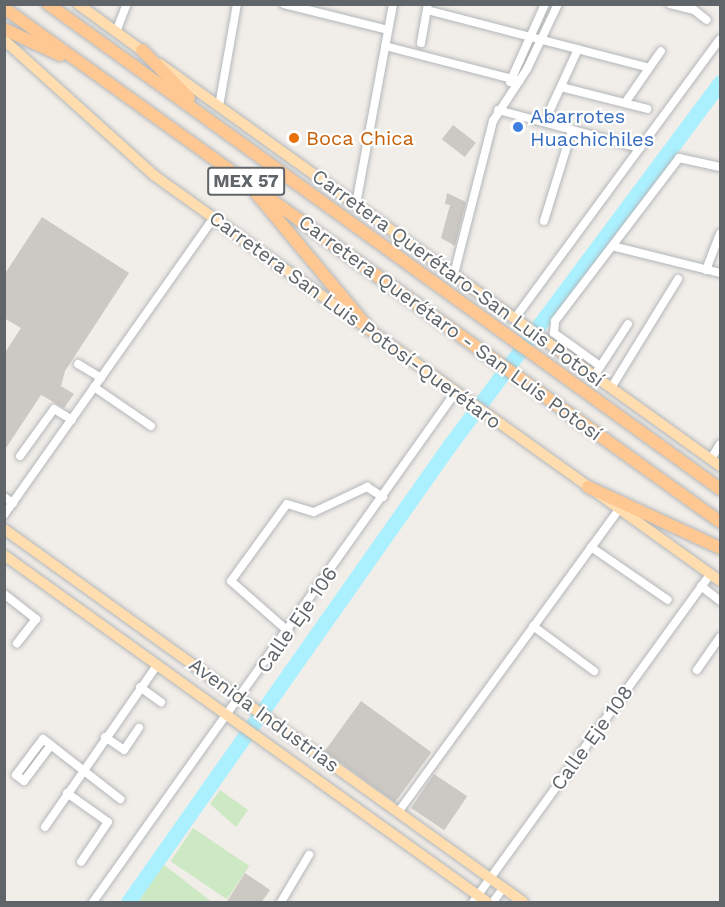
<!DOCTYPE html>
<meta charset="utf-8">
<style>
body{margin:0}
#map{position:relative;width:725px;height:907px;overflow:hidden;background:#f1ede8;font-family:"Work Sans",sans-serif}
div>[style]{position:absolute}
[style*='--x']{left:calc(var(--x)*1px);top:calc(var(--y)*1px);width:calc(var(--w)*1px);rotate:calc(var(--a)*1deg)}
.green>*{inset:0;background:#cde9c4;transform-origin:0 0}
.river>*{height:15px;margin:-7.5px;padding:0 7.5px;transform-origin:7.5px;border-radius:7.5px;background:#aaf0ff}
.building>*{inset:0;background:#ccc8c4;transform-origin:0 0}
.roads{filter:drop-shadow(0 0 2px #b3b7ba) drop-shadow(0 0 2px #b3b7ba)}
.minor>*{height:8px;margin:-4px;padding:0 4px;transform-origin:4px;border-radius:4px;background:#fff}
.major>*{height:10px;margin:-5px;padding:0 5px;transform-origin:5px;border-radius:5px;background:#ffddaf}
.highway>*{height:12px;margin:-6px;padding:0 6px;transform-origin:6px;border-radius:6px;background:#ffc791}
.dots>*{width:16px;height:16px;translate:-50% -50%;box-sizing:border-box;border:3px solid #fff;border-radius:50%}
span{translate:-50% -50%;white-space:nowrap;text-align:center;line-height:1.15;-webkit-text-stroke:4.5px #fff;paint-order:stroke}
.shield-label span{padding:2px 4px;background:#fff;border:2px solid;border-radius:4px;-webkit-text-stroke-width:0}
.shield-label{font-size:18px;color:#5f6568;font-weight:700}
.shop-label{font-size:20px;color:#366cbe}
.left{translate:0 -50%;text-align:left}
.food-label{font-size:20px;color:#c56008}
.street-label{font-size:20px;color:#5f6568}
.frame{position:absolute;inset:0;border:6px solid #5f6568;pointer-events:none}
</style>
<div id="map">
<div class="green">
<div style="clip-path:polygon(220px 790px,248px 810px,236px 827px,210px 804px)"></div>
<div style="left:193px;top:828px;width:68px;height:40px;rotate:34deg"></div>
<div style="clip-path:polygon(163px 864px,212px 902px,138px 902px)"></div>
</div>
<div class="river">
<div style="--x:128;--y:902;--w:558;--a:-54.86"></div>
<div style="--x:449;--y:446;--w:454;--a:-53.3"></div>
</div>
<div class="building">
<div style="left:453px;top:125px;width:29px;height:18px;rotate:38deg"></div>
<div style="clip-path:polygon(447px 193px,466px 202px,455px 246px,441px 238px,450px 205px,445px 204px)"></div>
<div style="clip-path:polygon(42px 217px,129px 273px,65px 371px,61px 386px,74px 394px,64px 408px,41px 395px,4px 451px,4px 354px,21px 328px,4px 318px,4px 275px)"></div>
<div style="left:361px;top:701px;width:87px;height:62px;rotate:36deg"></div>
<div style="left:434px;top:774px;width:40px;height:41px;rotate:34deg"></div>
<div style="clip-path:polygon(245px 873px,270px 890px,261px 903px,226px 903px)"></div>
</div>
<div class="roads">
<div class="minor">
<div style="--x:284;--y:4;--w:107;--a:14"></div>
<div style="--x:670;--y:4;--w:25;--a:14"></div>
<div style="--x:694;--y:10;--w:16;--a:38"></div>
<div style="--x:427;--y:10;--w:229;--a:14.6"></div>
<div style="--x:116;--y:32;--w:30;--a:-69"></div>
<div style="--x:421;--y:43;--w:39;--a:-80"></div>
<div style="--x:385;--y:46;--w:139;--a:14.5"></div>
<div style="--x:510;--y:82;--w:85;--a:-65.8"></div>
<div style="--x:561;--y:87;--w:89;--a:14.3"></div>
<div style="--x:625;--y:103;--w:63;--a:-55.3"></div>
<div style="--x:219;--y:106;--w:104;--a:-80"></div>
<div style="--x:498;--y:110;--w:147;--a:15"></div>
<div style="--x:550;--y:110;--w:67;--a:-65.3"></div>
<div style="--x:356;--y:204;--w:203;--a:-79.5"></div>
<div style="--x:544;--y:221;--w:95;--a:-72.9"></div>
<div style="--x:616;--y:247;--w:107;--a:14"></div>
<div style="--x:706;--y:270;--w:39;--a:-69"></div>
<div style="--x:454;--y:274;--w:158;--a:-75.7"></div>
<div style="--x:493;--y:121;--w:62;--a:-56.8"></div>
<div style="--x:527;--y:69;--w:72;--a:-64.5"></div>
<div style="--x:515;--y:318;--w:346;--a:-53.7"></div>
<div style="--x:78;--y:364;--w:27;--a:31"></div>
<div style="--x:600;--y:366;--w:57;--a:-144.3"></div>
<div style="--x:554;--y:333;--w:12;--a:-85"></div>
<div style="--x:555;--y:321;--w:205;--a:-52.7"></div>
<div style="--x:679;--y:158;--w:42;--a:12.4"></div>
<div style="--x:594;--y:376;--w:62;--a:-56.8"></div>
<div style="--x:94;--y:387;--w:69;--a:34.4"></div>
<div style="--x:611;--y:388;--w:128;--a:-58.4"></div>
<div style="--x:20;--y:456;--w:58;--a:-54.1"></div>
<div style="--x:54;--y:409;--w:21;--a:31"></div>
<div style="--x:711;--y:459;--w:17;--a:-59"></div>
<div style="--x:4;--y:497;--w:11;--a:34"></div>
<div style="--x:4;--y:515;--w:362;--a:-54.8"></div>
<div style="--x:591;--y:547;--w:93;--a:34.5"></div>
<div style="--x:701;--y:586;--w:24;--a:38"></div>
<div style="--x:4;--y:594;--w:41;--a:38"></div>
<div style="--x:36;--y:619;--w:31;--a:128"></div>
<div style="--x:533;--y:626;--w:76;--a:36.4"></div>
<div style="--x:289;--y:632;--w:77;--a:-138.7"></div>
<div style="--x:231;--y:581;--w:95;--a:-54"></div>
<div style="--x:287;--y:504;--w:28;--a:17"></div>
<div style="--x:314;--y:512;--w:59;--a:-25.3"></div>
<div style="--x:367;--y:487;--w:19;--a:32"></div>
<div style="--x:697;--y:670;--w:40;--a:-55.1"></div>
<div style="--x:140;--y:687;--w:26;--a:36"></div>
<div style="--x:105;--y:737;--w:23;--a:34"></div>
<div style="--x:124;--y:750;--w:27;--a:-56"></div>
<div style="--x:51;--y:745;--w:45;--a:126.9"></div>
<div style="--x:24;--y:781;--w:10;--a:-143"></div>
<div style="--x:16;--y:775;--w:45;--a:-53.1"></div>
<div style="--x:43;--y:739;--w:98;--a:37.9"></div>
<div style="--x:67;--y:793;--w:50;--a:35.3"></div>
<div style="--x:108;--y:822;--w:48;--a:124"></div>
<div style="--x:399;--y:811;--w:374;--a:-53.9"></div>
<div style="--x:45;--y:827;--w:197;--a:-55.3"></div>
<div style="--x:93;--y:902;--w:625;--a:-54.58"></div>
<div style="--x:281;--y:902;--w:55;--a:-59.2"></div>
<div style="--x:473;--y:902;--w:405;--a:-54.1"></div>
<div style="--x:493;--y:902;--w:17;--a:-54"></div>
</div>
<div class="major">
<div style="--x:78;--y:4;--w:87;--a:36.1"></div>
<div style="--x:4;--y:40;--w:203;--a:42"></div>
<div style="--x:155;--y:176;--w:695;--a:35.63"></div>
<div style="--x:160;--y:64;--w:689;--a:35.67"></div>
<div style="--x:4;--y:529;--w:639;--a:35.7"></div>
<div style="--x:4;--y:555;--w:595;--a:35.69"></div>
</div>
<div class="highway">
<div style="--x:48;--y:4;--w:829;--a:35.82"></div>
<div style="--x:4;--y:8;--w:881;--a:35.67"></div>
<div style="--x:4;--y:29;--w:62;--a:24.9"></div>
<div style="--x:142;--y:50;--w:67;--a:45.6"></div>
<div style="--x:256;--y:193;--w:177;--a:50.3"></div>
<div style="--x:588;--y:487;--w:145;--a:24.8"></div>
</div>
</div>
<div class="dots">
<div style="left:518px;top:127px;background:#3f7fe0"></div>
<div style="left:294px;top:138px;background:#e8710a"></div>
</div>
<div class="shield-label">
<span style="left:246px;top:181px">MEX 57</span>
</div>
<div class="shop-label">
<span class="left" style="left:530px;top:128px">Abarrotes<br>Huachichiles</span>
</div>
<div class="food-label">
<span class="left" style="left:306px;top:138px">Boca Chica</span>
</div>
<div class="street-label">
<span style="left:458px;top:278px;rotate:36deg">Carretera Querétaro-San Luis Potosí</span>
<span style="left:355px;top:320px;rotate:36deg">Carretera San Luis Potosí-Querétaro</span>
<span style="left:450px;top:328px;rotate:36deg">Carretera Querétaro - San Luis Potosí</span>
<span style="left:297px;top:620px;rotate:-55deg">Calle Eje 106</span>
<span style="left:264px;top:715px;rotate:36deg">Avenida Industrias</span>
<span style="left:592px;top:738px;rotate:-54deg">Calle Eje 108</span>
</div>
<div class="frame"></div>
</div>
